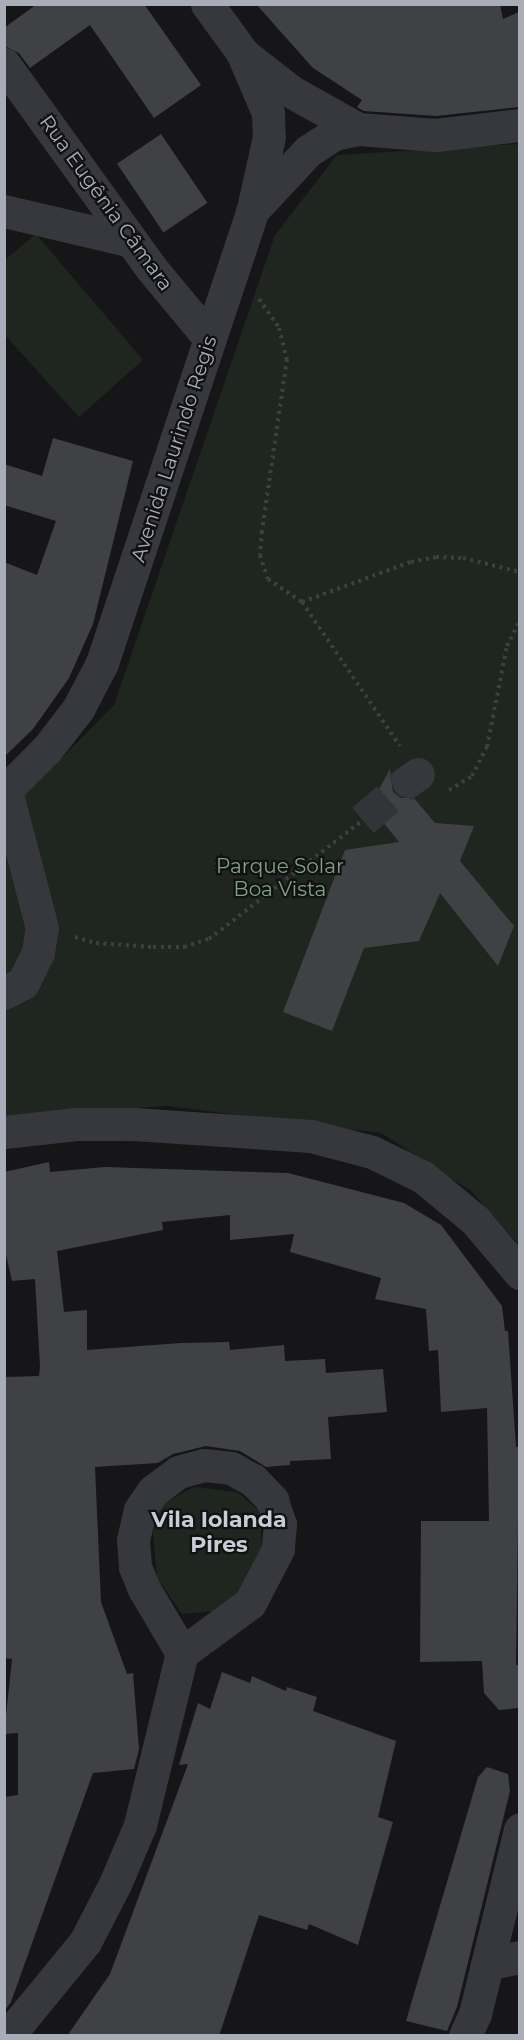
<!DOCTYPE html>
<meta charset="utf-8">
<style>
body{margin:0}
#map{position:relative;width:524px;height:2040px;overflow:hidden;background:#161618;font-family:Montserrat,sans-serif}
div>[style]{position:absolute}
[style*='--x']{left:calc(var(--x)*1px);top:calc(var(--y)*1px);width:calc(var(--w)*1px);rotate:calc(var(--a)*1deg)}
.green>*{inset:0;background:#1e261f}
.building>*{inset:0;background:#404145;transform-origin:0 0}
.minor-tunnel>*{height:33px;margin-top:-16.5px;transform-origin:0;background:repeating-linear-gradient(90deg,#333438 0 33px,transparent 0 49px)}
.path>*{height:4px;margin-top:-2px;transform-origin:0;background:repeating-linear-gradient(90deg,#3d3f44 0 3px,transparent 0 7.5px)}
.minor>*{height:33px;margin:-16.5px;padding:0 16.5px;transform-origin:16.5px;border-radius:16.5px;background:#37383d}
span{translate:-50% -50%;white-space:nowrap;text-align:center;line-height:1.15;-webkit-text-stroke:4.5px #111113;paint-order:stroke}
.street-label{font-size:20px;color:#a8adb8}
.park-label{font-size:20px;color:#7fa381}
.quarter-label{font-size:22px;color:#c9ccd4;font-weight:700}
.frame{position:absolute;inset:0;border:6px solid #a8adb8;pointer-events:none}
</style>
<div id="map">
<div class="green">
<div style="clip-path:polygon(519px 144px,519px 1245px,471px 1191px,381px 1133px,167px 1106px,5px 1117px,5px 816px,114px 705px,275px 235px,337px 155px)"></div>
<div style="clip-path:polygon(36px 234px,143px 360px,79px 417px,5px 335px,5px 260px)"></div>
<div style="clip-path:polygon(194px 1487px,237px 1492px,260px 1511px,262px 1549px,246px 1589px,218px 1611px,182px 1614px,157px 1578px,153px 1532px,162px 1504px)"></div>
</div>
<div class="building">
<div style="clip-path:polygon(37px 4px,144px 4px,201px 85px,154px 118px,90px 25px,30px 68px,19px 53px,4px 46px,4px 28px)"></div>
<div style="clip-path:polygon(256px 4px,500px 4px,503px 19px,519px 12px,519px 107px,436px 116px,364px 111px,357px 107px,362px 100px,313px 68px)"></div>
<div style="left:161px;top:134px;width:83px;height:53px;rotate:56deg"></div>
<div style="clip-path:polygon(53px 438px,133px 461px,93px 624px,69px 678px,33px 729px,4px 757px,4px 562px,37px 575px,56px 521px,4px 505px,4px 464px,42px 476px)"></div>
<div style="clip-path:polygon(390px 769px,393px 792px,401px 798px,414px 798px,435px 823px,474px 826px,460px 861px,514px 926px,498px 966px,440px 893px,419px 941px,364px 948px,332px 1031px,283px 1012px,345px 850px,399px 842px,370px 806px)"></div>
<div style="clip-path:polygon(49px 1162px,50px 1172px,105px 1167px,288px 1173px,404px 1203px,441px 1225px,502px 1306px,505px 1331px,508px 1331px,516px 1447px,519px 1447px,516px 1665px,519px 1665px,519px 1708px,499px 1710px,484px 1693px,482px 1661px,420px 1662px,421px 1521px,489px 1521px,487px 1408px,441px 1412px,438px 1350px,429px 1351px,426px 1309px,375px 1299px,381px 1278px,290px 1252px,294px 1234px,230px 1240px,230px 1215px,162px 1222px,163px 1230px,57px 1251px,64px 1312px,87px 1310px,87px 1350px,181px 1343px,229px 1342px,230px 1350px,284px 1345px,285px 1361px,325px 1359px,326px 1373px,383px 1369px,387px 1412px,328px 1417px,331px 1459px,290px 1461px,290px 1465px,266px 1467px,240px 1451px,206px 1446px,173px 1454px,158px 1463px,95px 1467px,101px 1602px,127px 1674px,133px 1673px,139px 1749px,134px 1769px,93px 1773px,11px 2002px,5px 2010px,4px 1797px,18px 1795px,18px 1733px,4px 1734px,12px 1659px,4px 1658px,4px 1377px,39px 1376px,40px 1366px,35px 1279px,12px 1281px,4px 1246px,4px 1172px)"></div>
<div style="clip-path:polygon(222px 1672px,250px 1683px,252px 1676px,286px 1691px,287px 1687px,317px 1697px,313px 1711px,396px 1741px,378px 1817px,393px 1822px,358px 1945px,309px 1924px,307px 1930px,259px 1915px,219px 2036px,67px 2036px,110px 1974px,188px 1764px,179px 1765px,198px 1703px,210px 1709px)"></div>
<div style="clip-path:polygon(487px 1767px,508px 1774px,510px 1791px,457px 2007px,447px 2031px,406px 2021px,478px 1777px)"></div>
</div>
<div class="minor-tunnel">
<div style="--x:363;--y:820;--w:60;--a:-40.9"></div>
</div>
<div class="path">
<div style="--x:259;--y:299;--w:35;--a:55"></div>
<div style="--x:279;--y:328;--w:32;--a:76"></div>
<div style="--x:287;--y:359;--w:174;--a:98.3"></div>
<div style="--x:262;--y:531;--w:24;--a:95"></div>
<div style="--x:260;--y:555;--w:25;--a:72"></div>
<div style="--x:268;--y:579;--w:41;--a:34.1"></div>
<div style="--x:302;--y:602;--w:174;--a:55.8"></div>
<div style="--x:302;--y:602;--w:116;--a:-20.2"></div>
<div style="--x:411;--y:562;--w:25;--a:-11"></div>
<div style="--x:436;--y:557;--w:27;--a:2"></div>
<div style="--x:463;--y:558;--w:59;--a:13.8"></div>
<div style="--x:449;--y:790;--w:27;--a:-31"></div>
<div style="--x:472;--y:776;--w:33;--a:-63"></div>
<div style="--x:487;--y:747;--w:103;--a:-78.8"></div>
<div style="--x:507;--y:646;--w:28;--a:-63"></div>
<div style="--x:75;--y:937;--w:22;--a:16"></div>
<div style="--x:96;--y:943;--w:57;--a:4"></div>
<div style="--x:153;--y:947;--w:31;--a:0"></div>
<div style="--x:184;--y:947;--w:26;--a:-18"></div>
<div style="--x:209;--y:939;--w:195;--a:-37.7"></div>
</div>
<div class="minor">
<div style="--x:207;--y:4;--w:59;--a:53.9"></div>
<div style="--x:242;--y:52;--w:66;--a:66.9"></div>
<div style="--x:268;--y:113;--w:24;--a:88"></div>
<div style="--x:269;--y:137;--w:69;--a:102.6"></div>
<div style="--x:247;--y:57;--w:57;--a:37.9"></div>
<div style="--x:292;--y:92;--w:76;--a:29.3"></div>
<div style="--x:4;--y:64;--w:251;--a:54.2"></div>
<div style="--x:151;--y:268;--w:92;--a:50.3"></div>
<div style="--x:4;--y:211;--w:131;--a:13.2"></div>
<div style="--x:408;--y:781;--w:12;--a:-35"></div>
<div style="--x:4;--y:792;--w:61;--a:-45"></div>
<div style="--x:47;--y:749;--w:51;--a:-52.2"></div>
<div style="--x:78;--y:709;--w:52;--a:-62.4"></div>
<div style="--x:102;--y:663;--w:476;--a:-71.6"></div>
<div style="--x:252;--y:211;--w:82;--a:-47"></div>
<div style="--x:308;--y:151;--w:31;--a:-33"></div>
<div style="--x:334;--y:134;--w:25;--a:-12"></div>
<div style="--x:358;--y:129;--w:78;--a:4.4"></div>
<div style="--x:436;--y:135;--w:85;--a:-6.8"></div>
<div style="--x:4;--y:993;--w:21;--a:-28"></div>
<div style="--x:23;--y:983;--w:34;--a:-64"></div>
<div style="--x:38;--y:952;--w:24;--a:-81"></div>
<div style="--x:42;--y:928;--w:142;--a:-104.7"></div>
<div style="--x:4;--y:1132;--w:73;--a:-6.3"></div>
<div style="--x:77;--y:1124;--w:57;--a:0"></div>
<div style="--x:134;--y:1124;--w:177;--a:3.9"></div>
<div style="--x:311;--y:1136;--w:63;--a:14.7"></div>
<div style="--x:372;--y:1152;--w:57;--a:26.1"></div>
<div style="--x:423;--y:1177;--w:67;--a:39.6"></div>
<div style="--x:475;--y:1220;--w:70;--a:49.7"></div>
<div style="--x:204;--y:1465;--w:27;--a:6"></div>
<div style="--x:231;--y:1468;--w:25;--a:29"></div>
<div style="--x:253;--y:1480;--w:28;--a:46"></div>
<div style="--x:272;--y:1500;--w:25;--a:72"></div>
<div style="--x:280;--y:1524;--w:25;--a:95"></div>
<div style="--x:278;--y:1549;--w:61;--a:117.4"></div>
<div style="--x:250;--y:1603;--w:84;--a:143.7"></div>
<div style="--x:182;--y:1653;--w:74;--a:-120.7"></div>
<div style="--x:144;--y:1589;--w:24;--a:-112"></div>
<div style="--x:135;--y:1567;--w:27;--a:-94"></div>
<div style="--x:133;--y:1540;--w:31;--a:-77"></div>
<div style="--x:140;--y:1510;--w:23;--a:-56"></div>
<div style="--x:153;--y:1491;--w:31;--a:-37"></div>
<div style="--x:178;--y:1472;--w:27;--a:-15"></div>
<div style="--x:487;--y:1964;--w:34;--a:-12"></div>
<div style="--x:8;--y:2036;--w:122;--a:-50.7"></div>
<div style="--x:85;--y:1942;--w:65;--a:-62.7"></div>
<div style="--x:115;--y:1884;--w:64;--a:-67"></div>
<div style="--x:140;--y:1825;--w:177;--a:-76.3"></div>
<div style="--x:465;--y:2036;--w:24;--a:-66"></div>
<div style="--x:475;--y:2014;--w:190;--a:-76.3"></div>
</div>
<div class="street-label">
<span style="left:106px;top:203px;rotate:54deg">Rua Eugênia Câmara</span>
<span style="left:174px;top:449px;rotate:-72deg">Avenida Laurindo Regis</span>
</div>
<div class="park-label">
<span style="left:280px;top:878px">Parque Solar<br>Boa Vista</span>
</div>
<div class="quarter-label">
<span style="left:219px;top:1532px">Vila Iolanda<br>Pires</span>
</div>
<div class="frame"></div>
</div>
